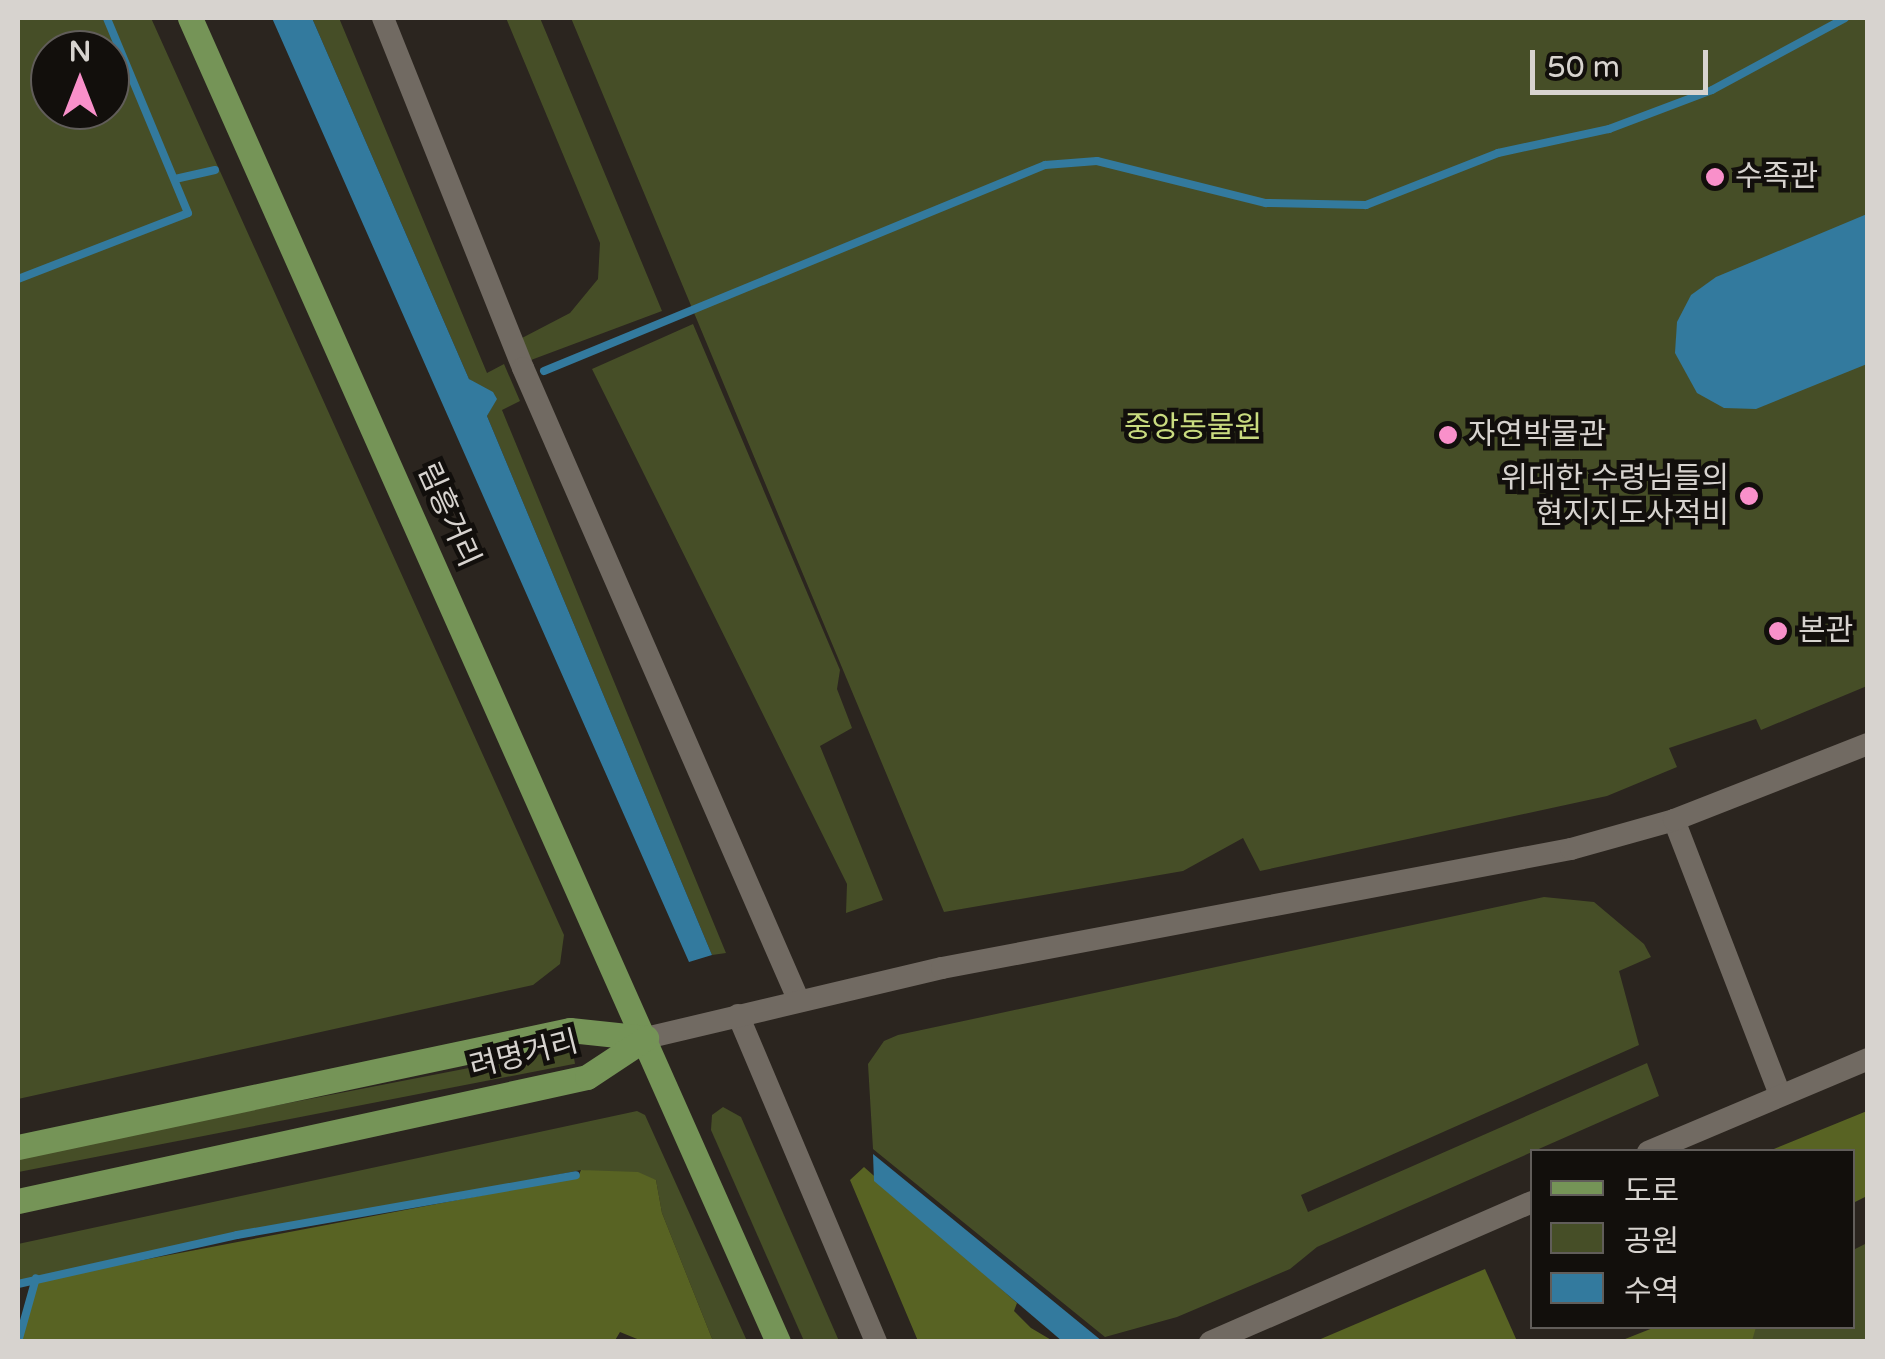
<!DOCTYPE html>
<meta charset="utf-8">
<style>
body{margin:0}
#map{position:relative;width:1885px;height:1359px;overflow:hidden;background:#2b251f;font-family:"Varela Round","Noto Sans KR",sans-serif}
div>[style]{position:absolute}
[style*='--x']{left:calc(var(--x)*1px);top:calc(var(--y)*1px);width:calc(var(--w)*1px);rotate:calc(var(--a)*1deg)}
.green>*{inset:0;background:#464e27;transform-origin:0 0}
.forest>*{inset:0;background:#586323}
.water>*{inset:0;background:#337a9e}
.stream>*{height:8px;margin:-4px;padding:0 4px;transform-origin:4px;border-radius:4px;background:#337a9e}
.minor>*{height:22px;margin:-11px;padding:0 11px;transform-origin:11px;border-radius:11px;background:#716a62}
.major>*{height:25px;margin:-12.5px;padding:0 12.5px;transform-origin:12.5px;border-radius:12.5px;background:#759457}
.dots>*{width:28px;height:28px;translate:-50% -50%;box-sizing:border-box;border:5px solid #120f0c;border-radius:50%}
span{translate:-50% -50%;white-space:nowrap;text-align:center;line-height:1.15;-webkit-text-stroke:9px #120f0c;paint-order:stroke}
.poi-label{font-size:30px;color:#d7d3cf}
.left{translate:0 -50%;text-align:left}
.right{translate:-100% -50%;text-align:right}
.park-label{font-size:30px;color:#c9db7f}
.street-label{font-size:30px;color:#d7d3cf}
.frame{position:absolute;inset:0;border:20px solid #d7d3cf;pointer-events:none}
.legend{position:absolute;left:1530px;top:1149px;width:325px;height:180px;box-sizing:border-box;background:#120f0c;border:2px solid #615d5a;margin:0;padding:12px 18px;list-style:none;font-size:30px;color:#d7d3cf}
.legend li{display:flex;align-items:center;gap:20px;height:50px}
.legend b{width:50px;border:2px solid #615d5a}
.north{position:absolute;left:30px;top:30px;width:100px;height:100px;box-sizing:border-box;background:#120f0c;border:2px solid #615d5a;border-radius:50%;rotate:0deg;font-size:28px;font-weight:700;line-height:40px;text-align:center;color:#d7d3cf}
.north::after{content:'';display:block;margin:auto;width:35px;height:45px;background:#f990ca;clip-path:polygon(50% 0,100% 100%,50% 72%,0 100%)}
.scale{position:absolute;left:1530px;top:50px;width:178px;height:45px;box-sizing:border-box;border:5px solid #d7d3cf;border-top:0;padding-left:12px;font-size:30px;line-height:35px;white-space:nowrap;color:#d7d3cf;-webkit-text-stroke:8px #120f0c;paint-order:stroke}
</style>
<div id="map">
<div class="green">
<div style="clip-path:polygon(evenodd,18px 18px,151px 18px,564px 935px,560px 964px,533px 985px,18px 1099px,18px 18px,50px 50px,110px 50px,110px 110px,50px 110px,50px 50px)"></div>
<div style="clip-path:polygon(312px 18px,339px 18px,487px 373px,504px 364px,520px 401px,502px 410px,726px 953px,712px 955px,487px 416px,496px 399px,469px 379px)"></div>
<div style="clip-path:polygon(506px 18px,540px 18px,662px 311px,531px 360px,522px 338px,570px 313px,598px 279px,600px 243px)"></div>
<div style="clip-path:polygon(571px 18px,1867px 18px,1867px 686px,1761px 730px,1756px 719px,1669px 748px,1677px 767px,1607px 796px,1260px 871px,1243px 838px,1183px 871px,944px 912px)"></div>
<div style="clip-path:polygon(693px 324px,840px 670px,837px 689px,852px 728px,820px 746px,883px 900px,846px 913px,847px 884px,592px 369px)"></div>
<div style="clip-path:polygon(1544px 897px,1594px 902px,1644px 944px,1651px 957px,1619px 971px,1639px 1045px,1301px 1195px,1308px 1212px,1647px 1063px,1659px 1096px,1317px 1247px,1290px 1269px,1177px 1317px,1105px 1337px,873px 1149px,868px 1064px,884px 1041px,898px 1035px)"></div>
<div style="left:572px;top:1048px;width:16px;height:567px;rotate:79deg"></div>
<div style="clip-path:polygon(723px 1107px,741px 1117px,839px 1341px,804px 1341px,711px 1130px,712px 1115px)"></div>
<div style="clip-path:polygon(637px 1111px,645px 1115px,747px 1341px,713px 1341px,662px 1213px,656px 1180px,581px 1170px,18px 1281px,18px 1244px)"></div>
<div style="clip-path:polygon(1867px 1243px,1867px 1341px,1633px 1342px,1670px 1327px,1852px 1326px,1853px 1250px)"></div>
</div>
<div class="forest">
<div style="clip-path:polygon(1867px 1111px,1867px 1196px,1853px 1203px,1852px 1152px,1769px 1151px)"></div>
<div style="clip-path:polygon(864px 1167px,1017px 1303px,1014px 1311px,1031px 1328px,1053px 1341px,918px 1341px,850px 1180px)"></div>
<div style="clip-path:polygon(581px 1170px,638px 1172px,656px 1180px,662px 1213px,713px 1341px,642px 1341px,620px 1332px,614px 1342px,20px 1341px,38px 1280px,578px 1177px)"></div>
<div style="clip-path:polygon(1485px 1269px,1517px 1341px,1316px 1341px)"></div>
<div style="clip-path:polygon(1658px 1326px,1756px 1326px,1756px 1327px,1752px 1341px,1620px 1341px)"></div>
</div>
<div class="water">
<div style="clip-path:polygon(272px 18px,312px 18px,469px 379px,493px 392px,497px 399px,487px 416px,712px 955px,689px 962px)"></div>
<div style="clip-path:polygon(1867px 214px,1867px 364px,1756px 409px,1724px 408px,1697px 393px,1675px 353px,1677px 322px,1691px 295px,1716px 277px)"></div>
<div style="clip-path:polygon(873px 1154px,1102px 1341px,1062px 1341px,874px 1181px)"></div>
</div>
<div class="stream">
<div style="--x:175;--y:179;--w:41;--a:-12.7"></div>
<div style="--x:18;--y:279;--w:182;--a:-21.2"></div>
<div style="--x:188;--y:213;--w:211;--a:-112.6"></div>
<div style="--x:544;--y:371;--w:542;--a:-22.35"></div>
<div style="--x:1045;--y:165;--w:52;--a:-4.4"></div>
<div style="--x:1097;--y:161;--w:174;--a:14"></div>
<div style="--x:1266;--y:203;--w:100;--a:1.1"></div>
<div style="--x:1366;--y:205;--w:142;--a:-21.5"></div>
<div style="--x:1498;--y:153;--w:114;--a:-12.2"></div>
<div style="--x:1609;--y:129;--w:110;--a:-20.7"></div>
<div style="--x:1712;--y:90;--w:151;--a:-28.4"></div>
<div style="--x:18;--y:1284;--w:224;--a:-12.6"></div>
<div style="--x:237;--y:1235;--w:344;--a:-10"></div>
<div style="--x:18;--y:1342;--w:66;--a:-74.3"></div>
</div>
<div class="minor">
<div style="--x:383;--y:18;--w:377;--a:68.2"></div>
<div style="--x:523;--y:368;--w:688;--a:66.45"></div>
<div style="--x:1674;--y:820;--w:294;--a:68.9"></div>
<div style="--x:738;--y:1015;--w:355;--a:67.1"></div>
<div style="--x:646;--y:1038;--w:304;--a:-13.3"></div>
<div style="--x:942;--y:968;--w:640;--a:-10.71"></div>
<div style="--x:1571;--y:849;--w:107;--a:-15.7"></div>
<div style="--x:1674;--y:820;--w:208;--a:-21.4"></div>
<div style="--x:1648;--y:1152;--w:239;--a:-22.9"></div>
<div style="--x:1210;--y:1342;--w:351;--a:-23.5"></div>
</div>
<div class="major">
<div style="--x:190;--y:18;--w:1449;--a:66.05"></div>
<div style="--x:18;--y:1147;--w:564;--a:-11.97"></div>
<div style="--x:570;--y:1030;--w:76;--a:6"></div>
<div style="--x:18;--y:1201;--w:582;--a:-12.29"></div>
<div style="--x:587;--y:1077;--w:71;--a:-33.5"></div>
</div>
<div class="dots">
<div style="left:1715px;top:177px;background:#f990ca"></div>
<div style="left:1448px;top:435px;background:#f990ca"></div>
<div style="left:1749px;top:496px;background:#f990ca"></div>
<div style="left:1778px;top:631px;background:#f990ca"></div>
</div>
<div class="poi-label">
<span class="left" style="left:1735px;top:177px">수족관</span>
<span class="left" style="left:1468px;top:435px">자연박물관</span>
<span class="right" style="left:1729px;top:496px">위대한 수령님들의<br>현지지도사적비</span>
<span class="left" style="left:1798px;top:631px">본관</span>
</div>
<div class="park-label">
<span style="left:1193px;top:428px">중앙동물원</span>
</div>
<div class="street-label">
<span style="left:448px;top:515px;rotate:66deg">림흥거리</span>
<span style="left:524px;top:1055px;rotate:-14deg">려명거리</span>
</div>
<div class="frame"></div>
<ul class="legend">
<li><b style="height:12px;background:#759457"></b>도로</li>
<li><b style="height:28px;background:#464e27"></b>공원</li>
<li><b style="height:28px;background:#337a9e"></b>수역</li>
</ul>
<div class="north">N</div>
<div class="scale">50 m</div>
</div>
